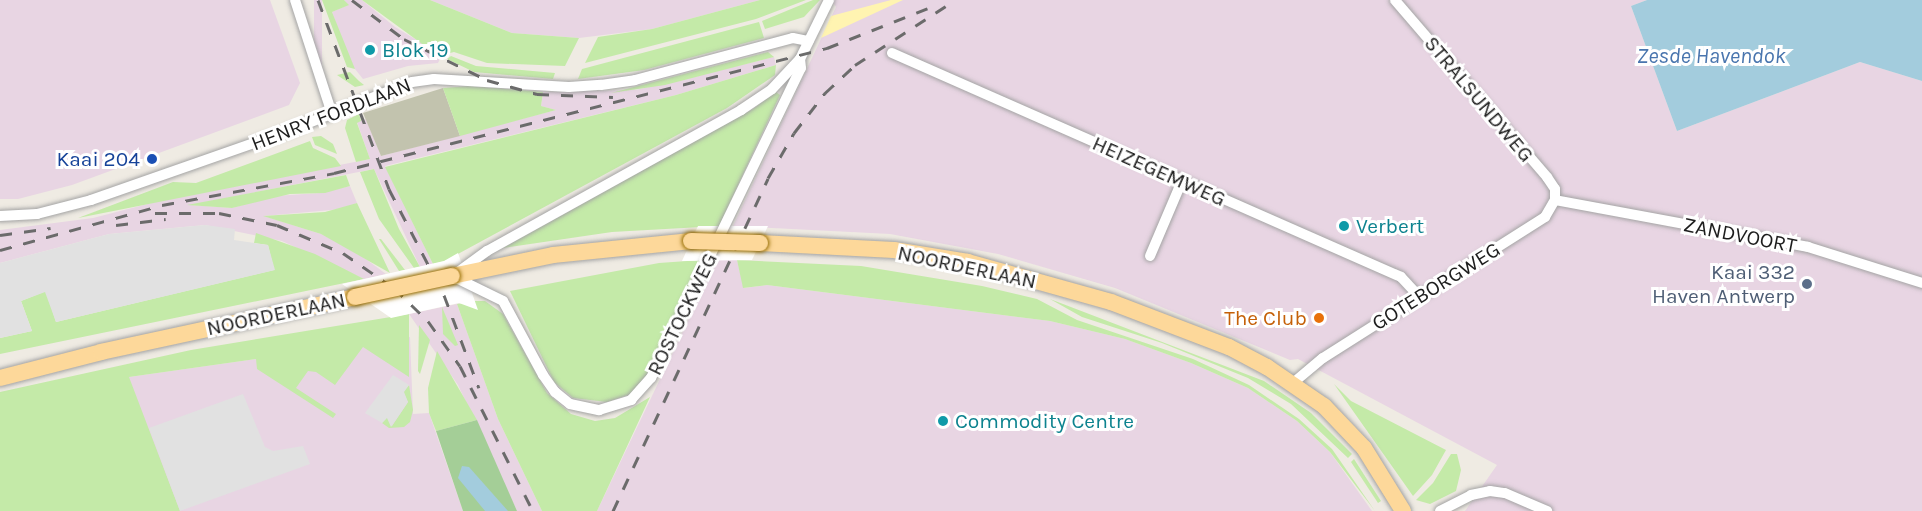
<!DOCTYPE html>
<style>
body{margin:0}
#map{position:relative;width:1922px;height:511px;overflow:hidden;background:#efebe3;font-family:Karla,sans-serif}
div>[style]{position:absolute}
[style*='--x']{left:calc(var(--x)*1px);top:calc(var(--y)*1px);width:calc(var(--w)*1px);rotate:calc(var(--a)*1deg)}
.industrial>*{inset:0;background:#e8d5e3;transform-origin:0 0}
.construction>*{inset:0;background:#c2c3ae}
.grass>*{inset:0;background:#c4eaa8}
.forest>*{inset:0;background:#a4ce97}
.sand>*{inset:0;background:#fff4b1}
.parking>*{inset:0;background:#e1e1e1}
.water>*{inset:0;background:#a3ccdd}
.pier>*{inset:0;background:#fff}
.roads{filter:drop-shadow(0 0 2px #a4a4a4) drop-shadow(0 0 2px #a4a4a4)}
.minor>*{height:10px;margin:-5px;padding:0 5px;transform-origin:5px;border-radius:5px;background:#fff}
.primary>*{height:16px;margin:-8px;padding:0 8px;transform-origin:8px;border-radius:8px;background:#fdd89a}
.rail>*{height:3px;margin-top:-1.5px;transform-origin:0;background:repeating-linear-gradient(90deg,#6b6b6b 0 12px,transparent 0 24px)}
.bridges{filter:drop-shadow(0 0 2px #976d00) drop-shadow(0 0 2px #976d00)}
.primary-bridge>*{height:16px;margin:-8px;padding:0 8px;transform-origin:8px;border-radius:8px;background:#fdd89a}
.dots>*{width:16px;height:16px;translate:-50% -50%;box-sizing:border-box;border:3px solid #fff;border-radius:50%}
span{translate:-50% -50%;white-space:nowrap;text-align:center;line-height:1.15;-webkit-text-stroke:6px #fff;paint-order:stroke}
.culture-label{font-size:21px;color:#0d838f}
.left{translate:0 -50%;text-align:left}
.street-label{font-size:21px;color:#1d1d1d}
.transit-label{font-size:21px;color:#164399}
.right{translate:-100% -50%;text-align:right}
.service-label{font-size:21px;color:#4e5e75}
.food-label{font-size:21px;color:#c56008}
.water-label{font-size:22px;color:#4975ae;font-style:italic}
</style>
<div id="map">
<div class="industrial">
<div style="clip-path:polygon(0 0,270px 0,300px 83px,289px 105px,72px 185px,18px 199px,0 199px)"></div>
<div style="left:314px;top:0;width:8px;height:73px"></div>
<div style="clip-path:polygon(344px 0,362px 0,395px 27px,442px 55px,438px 63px,408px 66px,363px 79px,351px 64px,332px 12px,348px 5px)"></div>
<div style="clip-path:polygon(430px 0,760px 0,652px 29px,579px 38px,512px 33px)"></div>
<div style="clip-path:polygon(831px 0,1647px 0,1631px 6px,1677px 131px,1860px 62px,1922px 81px,1922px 511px,1465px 511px,1497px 465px,1298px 359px,1290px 360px,1115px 288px,998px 254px,890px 234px,733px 226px,836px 7px)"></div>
<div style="clip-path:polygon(774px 57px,776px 65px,676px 95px,385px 166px,433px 264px,420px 267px,374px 169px,191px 205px,232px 208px,274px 196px,320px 193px,350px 186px,357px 203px,342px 209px,264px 216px,321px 234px,355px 251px,386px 274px,364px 279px,282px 241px,205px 225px,109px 234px,0 263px,0 230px,93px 218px,171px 198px,370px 159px,357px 122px,366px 119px,381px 156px,556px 110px,541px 106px,543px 92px,636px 90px)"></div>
<div style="clip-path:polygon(717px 260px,737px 260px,744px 288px,767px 285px,1050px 321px,1125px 339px,1191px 363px,1248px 388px,1297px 421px,1330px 452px,1372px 511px,597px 511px)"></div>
<div style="clip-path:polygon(457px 304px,498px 419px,542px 511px,517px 511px,458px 385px,409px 314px)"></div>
<div style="clip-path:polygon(410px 337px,413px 414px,429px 413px,463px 511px,0 511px,0 404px,129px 377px)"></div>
</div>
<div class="construction">
<div style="clip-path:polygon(443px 88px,460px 136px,381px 156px,363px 113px)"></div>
</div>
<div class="grass">
<div style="clip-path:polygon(322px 0,344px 0,349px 5px,332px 12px,355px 69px,347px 67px)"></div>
<div style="clip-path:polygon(362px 0,430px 0,512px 33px,579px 38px,565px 66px,487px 63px,454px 52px,442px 55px,429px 49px)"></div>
<div style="clip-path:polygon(760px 0,806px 0,756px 19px,585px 63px,598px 37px,652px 29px)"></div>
<div style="clip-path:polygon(813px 0,820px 0,804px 17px,765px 29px,762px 21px)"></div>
<div style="clip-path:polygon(759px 22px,764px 38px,644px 70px,578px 79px,582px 69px)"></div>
<div style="clip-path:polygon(768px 52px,774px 57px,665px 85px,611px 93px)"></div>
<div style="clip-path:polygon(451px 56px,476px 66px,555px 73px,553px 79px,474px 72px,447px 59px)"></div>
<div style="clip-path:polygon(776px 65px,775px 75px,727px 108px,445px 261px,433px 264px,385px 167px,676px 95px)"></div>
<div style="clip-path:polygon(350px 72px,359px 81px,364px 85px,355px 87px,337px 75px)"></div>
<div style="clip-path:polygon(470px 86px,543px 92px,541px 106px,556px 110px,460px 136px,443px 88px)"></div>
<div style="clip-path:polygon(776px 92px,780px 95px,719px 226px,612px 232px,503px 248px,753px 109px)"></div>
<div style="clip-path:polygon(359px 114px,361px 121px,357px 123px,370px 159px,356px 162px,345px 128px,347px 120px)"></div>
<div style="clip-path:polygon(321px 136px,333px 144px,337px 154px,315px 145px,312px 137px)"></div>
<div style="clip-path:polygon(310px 141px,313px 148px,335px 158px,341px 166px,78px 218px,173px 182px,196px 183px)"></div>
<div style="clip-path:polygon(374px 169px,399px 229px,420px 267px,414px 268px,379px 219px,360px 172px)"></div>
<div style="clip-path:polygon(346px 175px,350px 186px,325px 193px,290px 194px,232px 208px,187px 205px)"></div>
<div style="clip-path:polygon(357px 203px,390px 273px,321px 234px,263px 216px,325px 212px)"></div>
<div style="clip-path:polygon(256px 233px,315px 254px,364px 279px,0 354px,0 338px,32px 331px,21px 301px,46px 291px,56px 322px,274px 270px,268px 245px,254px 243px)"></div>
<div style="clip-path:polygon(379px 239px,381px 239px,405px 270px,399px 271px)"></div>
<div style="clip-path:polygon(701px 260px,648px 373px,631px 394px,607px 402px,573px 398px,554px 382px,510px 291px,659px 263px)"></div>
<div style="clip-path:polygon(737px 260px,861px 266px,982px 286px,1037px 299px,1077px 320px,1193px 359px,1249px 385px,1299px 419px,1332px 449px,1375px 511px,1330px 452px,1297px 421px,1248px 388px,1191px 363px,1125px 339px,1050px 321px,767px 285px,743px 288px)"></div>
<div style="clip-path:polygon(1050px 299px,1264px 381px,1311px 413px,1352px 454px,1348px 458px,1291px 404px,1248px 378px,1162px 343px,1082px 317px)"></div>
<div style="clip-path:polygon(475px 301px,485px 301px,503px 314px,547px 393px,571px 414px,595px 421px,615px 418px,650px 397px,597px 511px,542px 511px,498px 419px,457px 304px)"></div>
<div style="clip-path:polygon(442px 307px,458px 345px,455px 346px,443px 334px)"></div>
<div style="clip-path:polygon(409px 314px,409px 377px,363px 347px,335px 385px,316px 372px,308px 371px,296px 388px,336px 414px,333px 418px,257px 369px,256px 359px,129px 377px,180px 511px,0 511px,0 392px,191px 350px)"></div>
<div style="clip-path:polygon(419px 325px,430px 340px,420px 374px,418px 371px)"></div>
<div style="clip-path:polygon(437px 351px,477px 420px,436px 431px,429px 413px,428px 388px)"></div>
<div style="clip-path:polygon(1334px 384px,1351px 401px,1446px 450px,1432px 475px,1413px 496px)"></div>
<div style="clip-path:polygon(409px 385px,413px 410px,410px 422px,404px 427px,389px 428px,382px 423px,387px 417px,392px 426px,408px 402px,403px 392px)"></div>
<div style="clip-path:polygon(1451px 454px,1457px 454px,1461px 470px,1456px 491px,1430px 504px,1416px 500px,1433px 483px)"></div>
<div style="clip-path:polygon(1354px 459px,1381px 501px,1378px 503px,1351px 462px)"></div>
</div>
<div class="forest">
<div style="clip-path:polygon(477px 420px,517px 511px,463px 511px,436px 431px)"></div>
</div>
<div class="sand">
<div style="clip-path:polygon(891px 0,903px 0,821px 38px,831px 16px)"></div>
</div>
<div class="parking">
<div style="clip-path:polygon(205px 225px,235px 229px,234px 240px,268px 245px,275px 270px,56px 322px,45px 292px,21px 301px,32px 331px,0 338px,0 263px,109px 234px)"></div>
<div style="clip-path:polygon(393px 375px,409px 385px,404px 392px,408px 402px,391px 427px,387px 418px,382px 423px,365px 413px)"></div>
<div style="clip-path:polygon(243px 394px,265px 447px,273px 451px,303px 446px,310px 464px,180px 511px,149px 428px)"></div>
</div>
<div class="water">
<div style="clip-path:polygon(1647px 0,1922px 0,1922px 81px,1860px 62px,1677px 131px,1631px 6px)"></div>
<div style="clip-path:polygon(462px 466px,469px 467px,508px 511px,485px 511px,458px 478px)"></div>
</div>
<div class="pier">
<div style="clip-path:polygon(698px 226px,768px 226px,752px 260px,682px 261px)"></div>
<div style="clip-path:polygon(458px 253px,478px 310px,459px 303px,391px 318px,342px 284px,444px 261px)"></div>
</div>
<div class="roads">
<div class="minor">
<div style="--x:295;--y:0;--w:117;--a:72"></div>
<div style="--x:892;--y:53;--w:556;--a:23.75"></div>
<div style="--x:1401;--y:277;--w:26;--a:47"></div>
<div style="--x:1555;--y:200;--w:257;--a:10.5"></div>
<div style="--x:1808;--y:247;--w:120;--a:17.5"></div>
<div style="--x:0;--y:216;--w:37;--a:-3"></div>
<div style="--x:37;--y:214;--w:56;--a:-14.5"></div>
<div style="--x:91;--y:200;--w:209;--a:-19.3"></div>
<div style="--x:288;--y:131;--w:133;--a:-21.6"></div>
<div style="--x:412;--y:82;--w:22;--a:-8"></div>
<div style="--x:434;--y:79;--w:135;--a:3.4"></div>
<div style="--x:569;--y:87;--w:32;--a:-4"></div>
<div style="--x:601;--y:85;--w:34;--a:-8"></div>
<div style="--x:635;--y:80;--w:163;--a:-14.9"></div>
<div style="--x:793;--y:38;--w:16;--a:11"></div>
<div style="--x:1150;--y:256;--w:82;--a:-66.9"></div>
<div style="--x:458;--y:272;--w:36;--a:-36"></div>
<div style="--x:487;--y:251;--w:291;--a:-29"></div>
<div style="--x:741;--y:110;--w:37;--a:-34"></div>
<div style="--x:772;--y:89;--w:41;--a:-47"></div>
<div style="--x:452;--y:276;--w:57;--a:26.1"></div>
<div style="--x:503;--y:301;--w:84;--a:61.6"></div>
<div style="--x:543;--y:375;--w:21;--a:55"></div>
<div style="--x:555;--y:392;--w:19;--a:39"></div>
<div style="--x:570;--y:404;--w:30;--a:12"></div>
<div style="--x:599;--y:410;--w:34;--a:-17"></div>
<div style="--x:631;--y:400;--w:30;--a:-48"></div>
<div style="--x:651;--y:378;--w:344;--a:-64.2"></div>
<div style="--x:801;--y:68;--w:9;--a:-96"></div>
<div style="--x:800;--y:59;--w:66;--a:-63.8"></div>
<div style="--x:1293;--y:383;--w:39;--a:-40"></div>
<div style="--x:1323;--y:358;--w:263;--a:-32.4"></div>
<div style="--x:1545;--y:217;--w:20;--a:-60"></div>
<div style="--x:1555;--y:200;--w:11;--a:-90"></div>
<div style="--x:1555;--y:189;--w:14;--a:-124"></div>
<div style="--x:1547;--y:177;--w:233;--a:-130.7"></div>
<div style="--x:1440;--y:511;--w:35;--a:-27"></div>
<div style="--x:1471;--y:495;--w:19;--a:-12"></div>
<div style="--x:1490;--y:491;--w:15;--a:8"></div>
<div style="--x:1505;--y:493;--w:46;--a:23.2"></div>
</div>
<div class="primary">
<div style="--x:760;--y:243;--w:134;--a:3"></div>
<div style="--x:894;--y:250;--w:75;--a:9.2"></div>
<div style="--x:968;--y:262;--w:148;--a:15.6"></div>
<div style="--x:1111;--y:302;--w:126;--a:20.9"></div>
<div style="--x:1229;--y:347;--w:43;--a:27.8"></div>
<div style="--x:1267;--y:367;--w:69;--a:34.4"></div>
<div style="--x:1324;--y:406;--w:58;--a:46.4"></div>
<div style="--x:1364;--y:448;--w:74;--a:58.2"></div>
<div style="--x:452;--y:276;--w:103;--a:-11.7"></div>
<div style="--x:553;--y:255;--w:139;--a:-5.8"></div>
<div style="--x:0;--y:378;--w:104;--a:-14.4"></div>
<div style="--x:101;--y:352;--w:260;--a:-12.2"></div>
</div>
</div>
<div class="rail">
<div style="--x:318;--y:0;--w:202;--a:69.4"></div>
<div style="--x:389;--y:189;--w:119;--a:62.6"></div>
<div style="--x:444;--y:295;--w:99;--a:69.4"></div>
<div style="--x:352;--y:0;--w:65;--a:36.9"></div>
<div style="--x:404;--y:39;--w:93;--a:26.3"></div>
<div style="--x:487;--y:80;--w:52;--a:15.6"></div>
<div style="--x:537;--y:94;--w:76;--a:2.3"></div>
<div style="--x:155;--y:213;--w:64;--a:0"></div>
<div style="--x:219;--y:213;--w:59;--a:11.7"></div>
<div style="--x:277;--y:225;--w:72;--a:23"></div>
<div style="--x:343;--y:253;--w:62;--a:34.5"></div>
<div style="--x:394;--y:288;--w:47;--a:44.1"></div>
<div style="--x:428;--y:321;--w:55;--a:54.6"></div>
<div style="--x:460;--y:366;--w:162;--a:63.3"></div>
<div style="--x:116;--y:225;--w:50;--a:-6.8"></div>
<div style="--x:0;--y:235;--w:51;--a:-7.8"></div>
<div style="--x:0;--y:250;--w:168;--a:-15.5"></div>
<div style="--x:162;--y:205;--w:175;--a:-10.5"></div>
<div style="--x:334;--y:173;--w:509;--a:-14.23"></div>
<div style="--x:827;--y:48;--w:114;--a:-21.6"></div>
<div style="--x:613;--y:511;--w:367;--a:-65"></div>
<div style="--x:768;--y:178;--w:52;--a:-60"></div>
<div style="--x:794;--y:133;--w:51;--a:-52.2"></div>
<div style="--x:825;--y:93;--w:41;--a:-43"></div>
<div style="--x:855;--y:65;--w:119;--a:-33"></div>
</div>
<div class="bridges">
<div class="primary-bridge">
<div style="--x:691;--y:241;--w:69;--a:1.7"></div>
<div style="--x:355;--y:297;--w:99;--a:-12.2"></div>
</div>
</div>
<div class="dots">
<div style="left:370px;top:50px;background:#0f9aa8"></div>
<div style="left:152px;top:159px;background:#1a4fb4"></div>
<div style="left:1344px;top:226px;background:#0f9aa8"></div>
<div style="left:1807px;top:284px;background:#5c6f8a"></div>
<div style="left:1319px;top:318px;background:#e8710a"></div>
<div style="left:943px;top:421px;background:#0f9aa8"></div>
</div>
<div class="culture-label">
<span class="left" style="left:382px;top:50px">Blok 19</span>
<span class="left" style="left:1356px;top:226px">Verbert</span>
<span class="left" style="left:955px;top:421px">Commodity Centre</span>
</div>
<div class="street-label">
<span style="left:1479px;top:99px;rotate:50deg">STRALSUNDWEG</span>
<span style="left:331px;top:114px;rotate:-21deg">HENRY FORDLAAN</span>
<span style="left:1159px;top:171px;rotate:24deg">HEIZEGEMWEG</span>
<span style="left:1740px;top:235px;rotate:11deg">ZANDVOORT</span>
<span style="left:967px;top:267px;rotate:12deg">NOORDERLAAN</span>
<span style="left:1436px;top:286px;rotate:-32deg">GOTEBORGWEG</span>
<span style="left:276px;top:314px;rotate:-12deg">NOORDERLAAN</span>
<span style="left:682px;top:314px;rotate:-64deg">ROSTOCKWEG</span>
</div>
<div class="transit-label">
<span class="right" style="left:140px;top:159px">Kaai 204</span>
</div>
<div class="service-label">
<span class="right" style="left:1795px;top:284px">Kaai 332<br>Haven Antwerp</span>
</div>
<div class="food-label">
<span class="right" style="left:1307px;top:318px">The Club</span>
</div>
<div class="water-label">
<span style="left:1711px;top:57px">Zesde Havendok</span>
</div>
</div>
